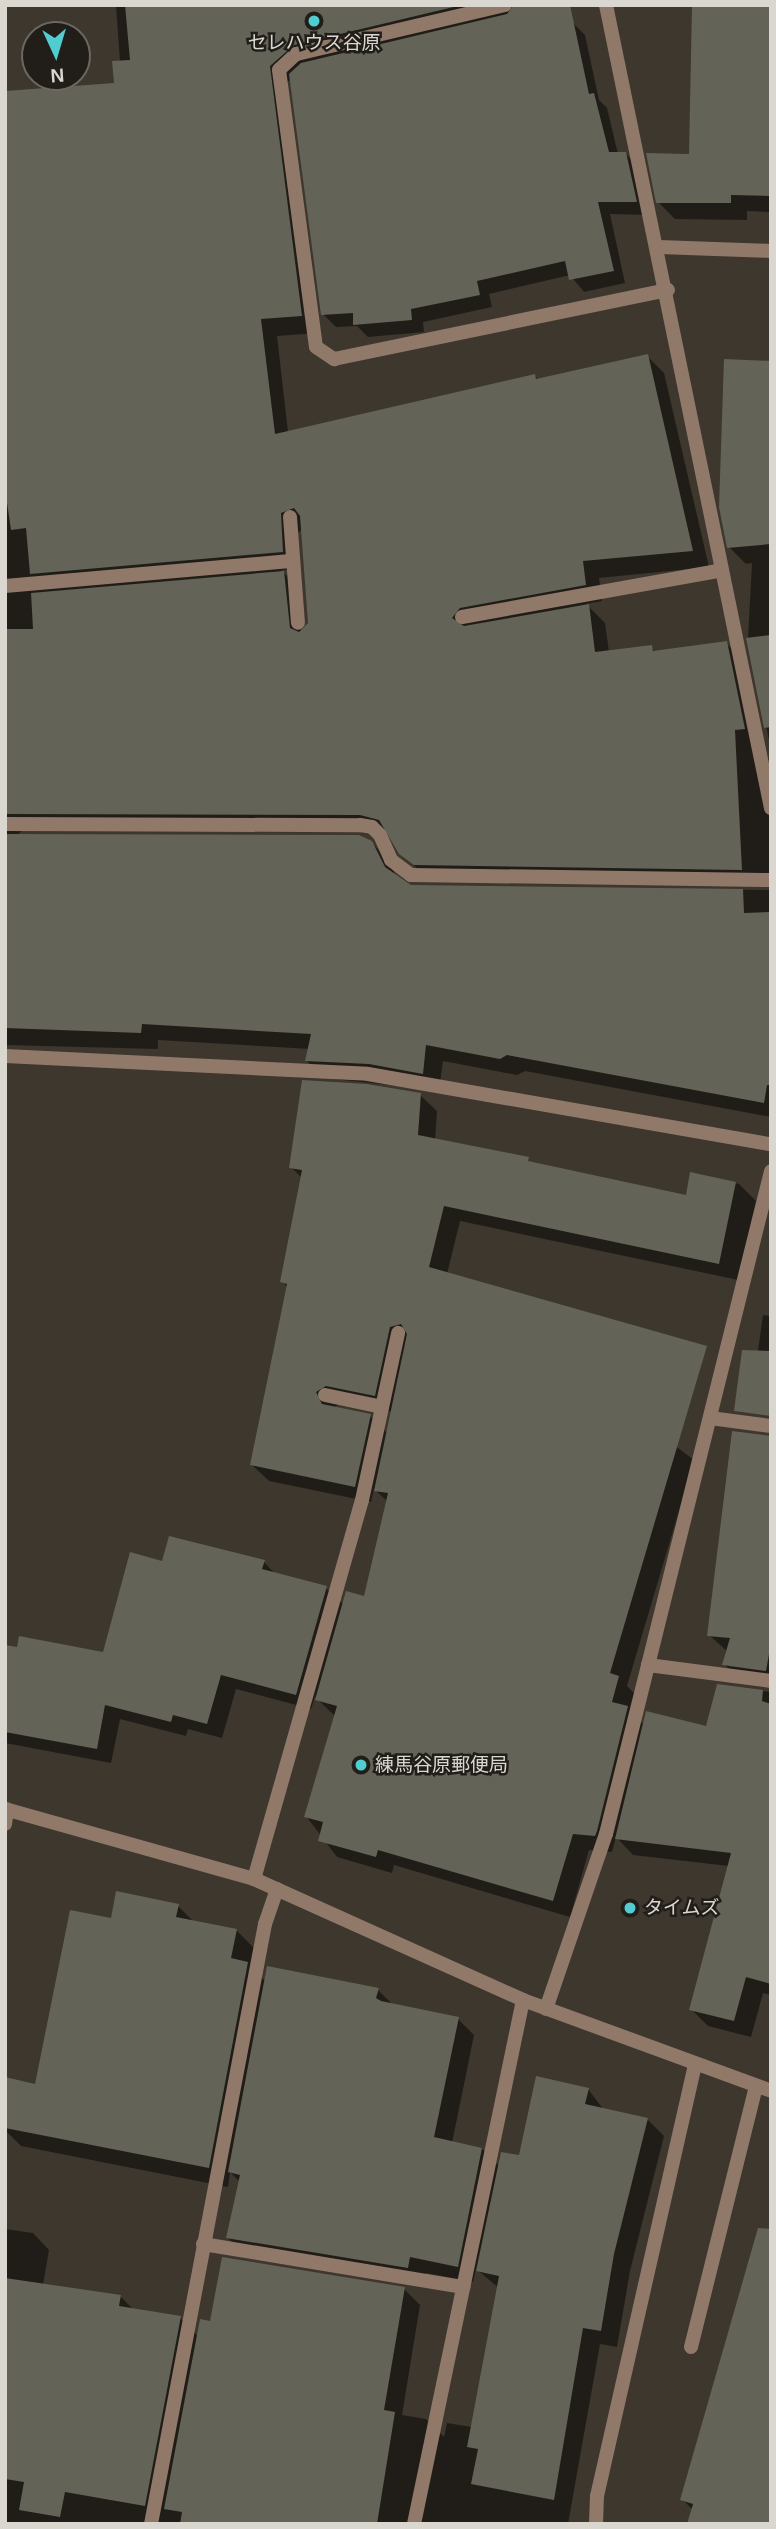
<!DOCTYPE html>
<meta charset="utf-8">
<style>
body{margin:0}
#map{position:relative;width:776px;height:2529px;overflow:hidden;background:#3d372d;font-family:Arial,"Noto Sans JP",sans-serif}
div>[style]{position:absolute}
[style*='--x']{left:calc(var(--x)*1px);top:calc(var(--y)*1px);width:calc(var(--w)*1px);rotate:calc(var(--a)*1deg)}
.shadow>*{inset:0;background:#0007}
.building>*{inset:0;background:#646357}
.service>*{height:14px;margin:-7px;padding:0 7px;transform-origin:7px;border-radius:7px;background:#917969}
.minor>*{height:14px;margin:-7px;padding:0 7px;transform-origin:7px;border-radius:7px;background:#917969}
.tertiary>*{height:14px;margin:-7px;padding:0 7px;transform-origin:7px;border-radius:7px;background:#917969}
.dots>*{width:19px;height:19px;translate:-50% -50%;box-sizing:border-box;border:4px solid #211e1a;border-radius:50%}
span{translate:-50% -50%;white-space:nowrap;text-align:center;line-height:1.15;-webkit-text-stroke:5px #211e1a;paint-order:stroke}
.poi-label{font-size:19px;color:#dad7d0}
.left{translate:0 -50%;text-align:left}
.frame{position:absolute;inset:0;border:7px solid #dad7d0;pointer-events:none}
.north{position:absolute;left:21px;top:21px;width:70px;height:70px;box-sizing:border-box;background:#211e1a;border:2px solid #6b6863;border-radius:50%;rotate:176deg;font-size:19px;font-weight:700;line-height:28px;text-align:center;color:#dad7d0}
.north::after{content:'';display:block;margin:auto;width:24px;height:32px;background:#51ccd1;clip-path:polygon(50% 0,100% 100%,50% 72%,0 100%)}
</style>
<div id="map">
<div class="shadow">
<div style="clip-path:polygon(evenodd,116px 5px,521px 5px,572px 22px,585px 35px,599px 100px,607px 108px,618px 154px,626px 154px,639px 167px,649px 215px,610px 214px,625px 283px,584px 292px,570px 275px,489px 294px,492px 307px,423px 322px,424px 332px,368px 337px,357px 326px,336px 327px,323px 314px,292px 79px,286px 83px,318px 333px,277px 336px,288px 432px,535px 376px,539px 381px,647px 356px,664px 373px,709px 567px,599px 578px,602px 601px,586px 604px,605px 623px,609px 652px,651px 647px,657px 653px,726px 643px,743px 660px,771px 794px,771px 886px,418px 870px,389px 834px,378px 832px,22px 831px,17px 835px,371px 842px,388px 860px,397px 878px,410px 886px,771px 890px,771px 1117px,525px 1071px,517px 1075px,443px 1061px,439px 1090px,324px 1078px,307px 1061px,310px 1049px,158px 1040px,158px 1049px,5px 1045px,5px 93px,116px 85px,120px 62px,116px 5px,302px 529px,309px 623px,304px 633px,301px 590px,281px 570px,299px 569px,297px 534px,302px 529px)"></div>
<div style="clip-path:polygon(771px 5px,771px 212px,747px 211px,747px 220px,675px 219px,658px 202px,691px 156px)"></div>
<div style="clip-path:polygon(771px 363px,771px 750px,748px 638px,752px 563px,746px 564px,729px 547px)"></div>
<div style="clip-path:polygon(evenodd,303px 1082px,420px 1095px,437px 1111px,435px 1141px,687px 1197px,691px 1174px,739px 1184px,756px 1201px,738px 1280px,460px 1221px,447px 1274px,694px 1460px,627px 1686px,635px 1694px,630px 1711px,645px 1726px,707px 1729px,719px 1686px,771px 1692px,771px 1995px,763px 1993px,751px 2037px,708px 2026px,691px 2009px,729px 1866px,633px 1855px,616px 1837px,612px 1852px,589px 1850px,570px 1917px,394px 1865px,392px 1873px,337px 1857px,306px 1816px,336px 1717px,315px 1697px,311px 1709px,236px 1689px,222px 1738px,188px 1729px,186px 1736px,120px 1719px,111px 1763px,5px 1743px,5px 1647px,105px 1654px,164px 1563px,264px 1562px,276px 1575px,326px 1588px,344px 1605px,365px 1598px,388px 1502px,374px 1489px,371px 1502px,269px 1481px,252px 1465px,288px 1288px,282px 1281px,302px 1178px,291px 1167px,303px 1082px,344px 1401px,393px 1412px,388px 1434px,370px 1416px,333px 1408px,344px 1401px)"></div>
<div style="clip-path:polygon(763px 1315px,771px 1316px,771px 1396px,754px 1379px)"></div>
<div style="clip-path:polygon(771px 1460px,771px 1685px,741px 1681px,724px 1664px,728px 1652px,709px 1635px)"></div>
<div style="clip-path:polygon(178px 1906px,195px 1923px,236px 1930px,255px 1949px,252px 1968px,266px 1982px,378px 1990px,394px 2006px,458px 2019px,474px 2035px,452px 2143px,482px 2149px,500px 2167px,520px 2158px,588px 2089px,604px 2110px,647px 2119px,664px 2136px,630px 2271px,617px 2347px,600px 2344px,568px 2524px,5px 2524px,5px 2229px,33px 2233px,49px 2250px,43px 2285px,120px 2296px,134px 2310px,180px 2318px,198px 2336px,211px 2323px,404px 2289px,420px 2305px,402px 2415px,426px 2419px,444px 2437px,447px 2423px,472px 2427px,499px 2288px,476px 2269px,473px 2282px,426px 2273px,424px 2283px,244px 2254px,228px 2238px,240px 2182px,230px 2172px,228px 2187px,21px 2146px,5px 2130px,5px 2109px,36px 2086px,112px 1920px)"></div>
<div style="clip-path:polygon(771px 2239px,693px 2510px,682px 2499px)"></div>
</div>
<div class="building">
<div style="clip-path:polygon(125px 5px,462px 5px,294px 45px,270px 66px,302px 316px,261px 319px,275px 434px,535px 374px,536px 379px,648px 354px,693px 551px,583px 561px,586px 585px,460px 608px,452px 618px,464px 626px,589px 604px,595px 652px,652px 645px,653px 651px,727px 641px,745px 729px,735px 730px,742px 870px,414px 865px,399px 854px,379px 820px,360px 815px,5px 814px,5px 629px,33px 629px,31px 593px,284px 571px,290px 628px,299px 632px,308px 623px,300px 516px,294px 508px,281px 513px,283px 552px,30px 574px,26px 528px,11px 530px,5px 489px,5px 91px,114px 83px,112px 61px,130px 60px)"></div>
<div style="clip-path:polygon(514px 5px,570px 5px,589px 94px,594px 93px,609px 152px,626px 152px,637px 202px,598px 202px,614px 271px,569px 280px,565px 261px,477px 281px,480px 295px,411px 309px,412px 320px,353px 325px,353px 313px,321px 315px,289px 74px,301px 63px,507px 14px)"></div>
<div style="clip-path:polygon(692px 5px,771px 5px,771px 196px,731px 195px,731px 203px,656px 203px,646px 153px,689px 154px)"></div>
<div style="clip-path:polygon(724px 359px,771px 361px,771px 544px,727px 548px,719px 507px)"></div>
<div style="clip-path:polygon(771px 635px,771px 727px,764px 728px,746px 638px)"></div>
<div style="clip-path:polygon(5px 834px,359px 835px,372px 841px,385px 867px,411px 885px,743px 889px,744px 913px,771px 912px,771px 1085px,767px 1085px,764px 1103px,507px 1055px,500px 1059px,426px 1045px,423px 1074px,369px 1064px,305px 1061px,311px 1034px,142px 1024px,141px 1033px,5px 1028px)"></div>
<div style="clip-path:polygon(302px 1080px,367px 1084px,421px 1093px,418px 1135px,529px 1157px,528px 1161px,686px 1195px,690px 1172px,736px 1182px,719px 1264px,444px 1206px,429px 1267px,707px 1346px,610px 1673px,619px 1676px,612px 1702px,628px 1706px,597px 1831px,595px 1836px,573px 1834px,553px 1901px,378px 1850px,376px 1857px,318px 1841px,323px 1822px,304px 1817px,337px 1706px,315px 1700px,346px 1591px,364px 1596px,388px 1493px,374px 1491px,407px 1334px,401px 1324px,390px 1327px,375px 1396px,326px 1386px,316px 1392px,322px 1404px,371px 1414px,355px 1487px,250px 1465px,287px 1284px,280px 1282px,302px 1170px,289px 1168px)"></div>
<div style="clip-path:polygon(742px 1350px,771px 1351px,771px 1416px,734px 1411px)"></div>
<div style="clip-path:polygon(732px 1431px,771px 1436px,771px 1643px,766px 1671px,722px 1665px,730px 1638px,707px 1636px)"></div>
<div style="clip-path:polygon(169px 1536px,265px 1560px,262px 1569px,327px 1586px,296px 1695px,221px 1675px,207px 1724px,173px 1715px,171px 1722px,105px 1705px,97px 1749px,5px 1732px,5px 1645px,17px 1647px,19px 1636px,103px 1652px,130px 1552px,162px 1561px)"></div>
<div style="clip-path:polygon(717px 1684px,763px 1690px,762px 1701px,771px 1704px,771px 1984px,746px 1977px,734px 2021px,689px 2010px,731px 1853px,615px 1839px,646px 1711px,706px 1726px)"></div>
<div style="clip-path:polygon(116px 1891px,179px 1904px,176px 1917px,237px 1929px,231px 1958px,248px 1962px,209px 2168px,5px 2128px,5px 2077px,35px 2084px,70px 1910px,111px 1918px)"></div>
<div style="clip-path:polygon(267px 1966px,379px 1988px,376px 1998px,381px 2001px,459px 2017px,434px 2137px,482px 2148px,458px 2267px,410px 2257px,408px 2268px,226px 2238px,240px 2175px,228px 2172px)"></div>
<div style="clip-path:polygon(536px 2076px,589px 2088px,585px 2104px,648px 2118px,614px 2254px,601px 2331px,583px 2328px,554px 2500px,471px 2484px,478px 2449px,467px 2447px,499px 2276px,476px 2271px,501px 2152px,519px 2155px)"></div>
<div style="clip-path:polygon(758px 2228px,771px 2229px,771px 2524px,687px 2524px,693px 2504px,680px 2500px)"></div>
<div style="clip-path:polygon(222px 2257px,405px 2287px,384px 2410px,395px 2412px,377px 2524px,180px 2524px,182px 2512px,164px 2509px,200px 2319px,210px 2321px)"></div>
<div style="clip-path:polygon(5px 2278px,121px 2295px,119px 2306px,181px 2316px,145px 2506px,65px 2492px,60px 2517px,19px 2510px,24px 2482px,5px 2479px)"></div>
</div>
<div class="service">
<div style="--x:290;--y:517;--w:106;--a:85.7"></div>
<div style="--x:5;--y:586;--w:289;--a:-5"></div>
<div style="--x:462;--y:617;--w:264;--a:-10.2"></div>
<div style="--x:325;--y:1395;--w:58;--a:11.9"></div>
<div style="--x:710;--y:1418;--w:62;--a:7.5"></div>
<div style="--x:648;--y:1665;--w:124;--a:7.4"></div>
<div style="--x:254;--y:1879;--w:394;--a:-74.1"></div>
<div style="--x:362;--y:1500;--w:171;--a:-77.8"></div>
<div style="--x:203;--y:2244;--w:264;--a:9.4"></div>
<div style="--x:691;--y:2347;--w:269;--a:-76"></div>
<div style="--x:151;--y:2524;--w:611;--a:-79.24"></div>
<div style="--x:265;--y:1924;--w:37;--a:-71"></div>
<div style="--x:596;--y:2524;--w:28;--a:-88"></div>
<div style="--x:597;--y:2496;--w:443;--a:-77.2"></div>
</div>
<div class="minor">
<div style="--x:505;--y:5;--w:215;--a:166.8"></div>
<div style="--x:296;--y:54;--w:23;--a:137"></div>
<div style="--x:279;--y:70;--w:279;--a:82.4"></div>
<div style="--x:316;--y:347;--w:22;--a:34"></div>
<div style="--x:334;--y:359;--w:341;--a:-11.7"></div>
<div style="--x:606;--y:5;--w:820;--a:78.39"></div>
<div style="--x:659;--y:247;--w:112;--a:2"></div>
<div style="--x:5;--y:824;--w:355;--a:0.2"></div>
<div style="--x:360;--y:825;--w:12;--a:9"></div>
<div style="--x:372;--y:827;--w:11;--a:45"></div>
<div style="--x:380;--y:835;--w:27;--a:66"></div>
<div style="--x:391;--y:860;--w:25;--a:37"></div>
<div style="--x:411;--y:875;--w:360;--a:0.8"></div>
<div style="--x:5;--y:1056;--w:363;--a:2.8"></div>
<div style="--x:368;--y:1074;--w:409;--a:9.9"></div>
<div style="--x:5;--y:1824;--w:15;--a:-82"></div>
<div style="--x:546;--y:2009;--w:185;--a:-71.1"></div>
<div style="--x:606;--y:1834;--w:683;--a:-76.02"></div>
<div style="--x:414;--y:2524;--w:535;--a:-78.25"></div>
</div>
<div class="tertiary">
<div style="--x:5;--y:1809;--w:259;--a:15.7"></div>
<div style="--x:254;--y:1879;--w:295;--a:24.2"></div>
<div style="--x:523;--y:2000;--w:264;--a:20.1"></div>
</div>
<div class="dots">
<div style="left:314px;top:21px;background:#51ccd1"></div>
<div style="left:361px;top:1765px;background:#51ccd1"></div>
<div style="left:630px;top:1908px;background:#51ccd1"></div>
</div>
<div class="poi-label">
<span style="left:314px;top:43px">セレハウス谷原</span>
<span class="left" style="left:375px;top:1765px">練馬谷原郵便局</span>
<span class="left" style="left:644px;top:1908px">タイムズ</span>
</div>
<div class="frame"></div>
<div class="north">N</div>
</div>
